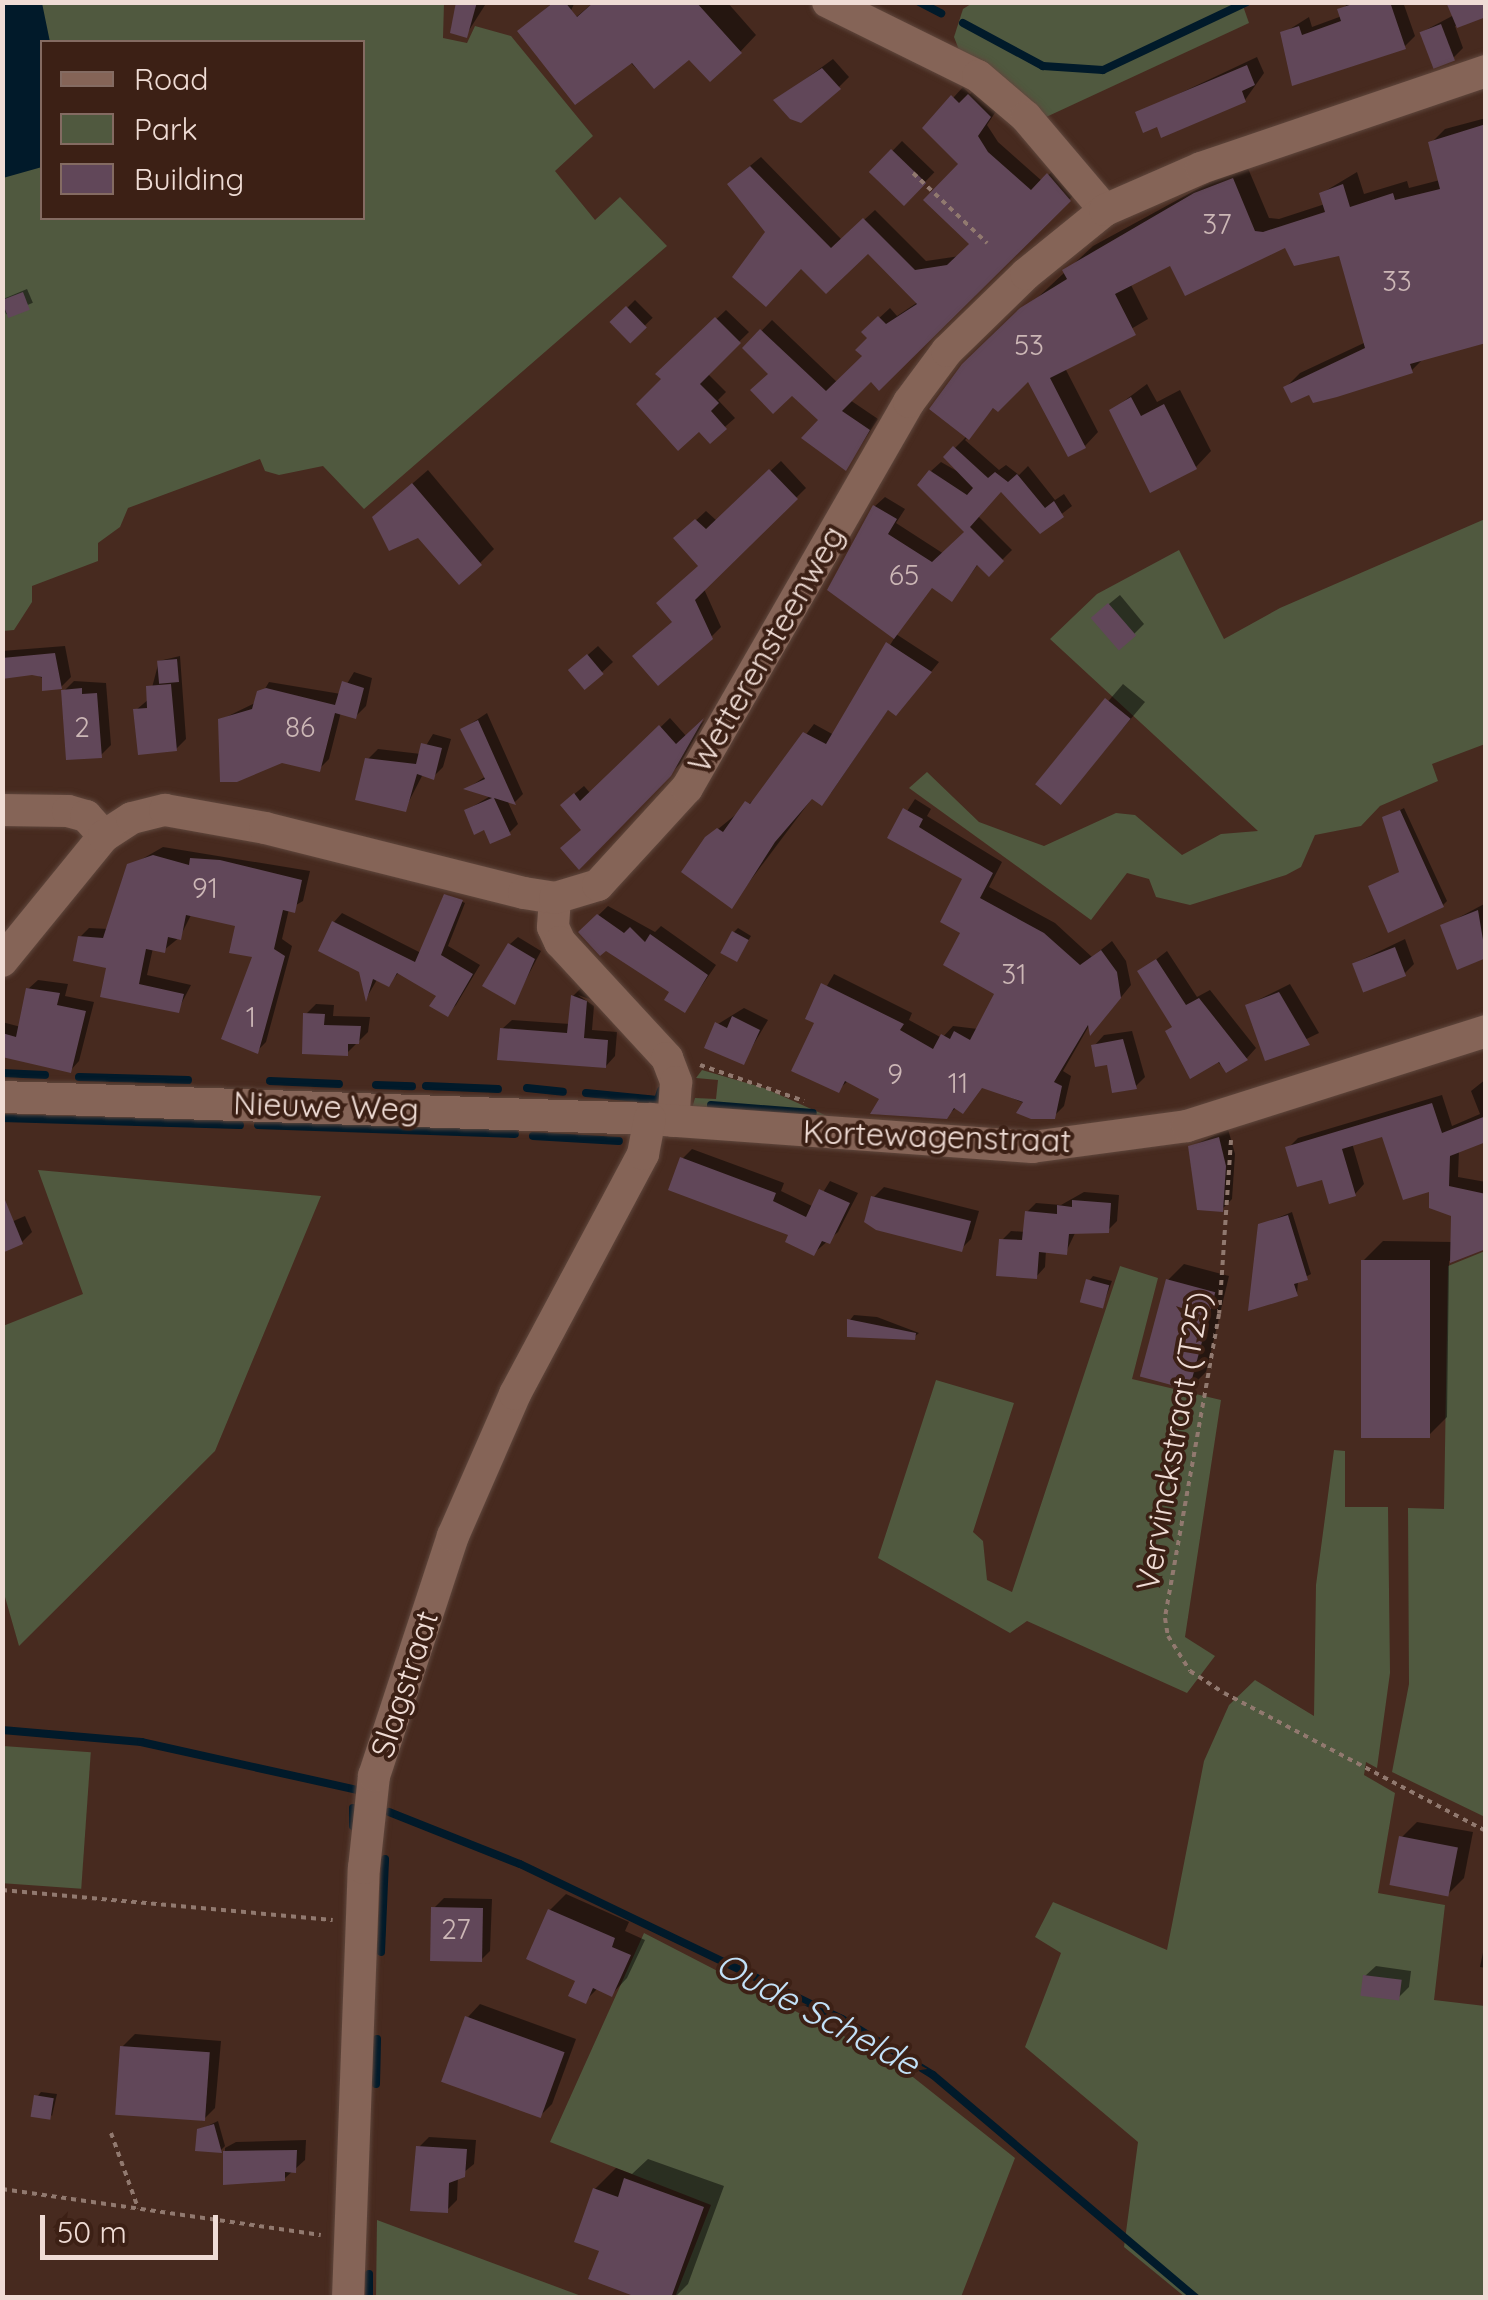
<!DOCTYPE html>
<style>
body{margin:0}
#map{position:relative;width:1488px;height:2300px;overflow:hidden;background:#472a1f;font-family:Quicksand,sans-serif}
div>[style]{position:absolute}
[style*='--x']{left:calc(var(--x)*1px);top:calc(var(--y)*1px);width:calc(var(--w)*1px);rotate:calc(var(--a)*1deg)}
.green>*{inset:0;background:#50593f;transform-origin:0 0}
.water>*{inset:0;background:#011a2a}
.shadow>*{inset:0;background:#0007;transform-origin:0 0}
.stream>*{height:8px;margin:-4px;padding:0 4px;transform-origin:4px;border-radius:4px;background:#011a2a}
.building>*{inset:0;background:#614759;transform-origin:0 0}
.path>*{height:4px;margin-top:-2px;transform-origin:0;background:repeating-linear-gradient(90deg,#91796f 0 5px,transparent 0 10px)}
.roads{filter:drop-shadow(0 0 2px #5f473d) drop-shadow(0 0 2px #5f473d)}
.minor>*{height:32px;margin:-16px;padding:0 16px;transform-origin:16px;border-radius:16px;background:#856457}
span{translate:-50% -50%;white-space:nowrap;text-align:center;line-height:1.15;-webkit-text-stroke:8px #3c2015;paint-order:stroke}
.number-label{font-size:28px;color:#ccb7b6}
.number-label span{-webkit-text-stroke-width:0}
.street-label{font-size:32px;color:#efdcd5}
.water-label{font-size:35px;color:#c2e1f8;font-style:italic}
.frame{position:absolute;inset:0;border:5px solid #efdcd5;pointer-events:none}
.legend{position:absolute;left:40px;top:40px;width:325px;height:180px;box-sizing:border-box;background:#3c2015;border:2px solid #846b62;margin:0;padding:12px 18px;list-style:none;font-size:30px;color:#efdcd5}
.legend li{display:flex;align-items:center;gap:20px;height:50px}
.legend b{width:50px;border:2px solid #846b62}
.scale{position:absolute;left:40px;top:2215px;width:178px;height:45px;box-sizing:border-box;border:5px solid #efdcd5;border-top:0;padding-left:12px;font-size:30px;line-height:35px;white-space:nowrap;color:#efdcd5;-webkit-text-stroke:8px #3c2015;paint-order:stroke}
</style>
<div id="map">
<div class="green">
<div style="clip-path:polygon(974px 2px,1242px 3px,1249px 23px,1044px 118px,959px 50px,954px 37px,963px 9px)"></div>
<div style="clip-path:polygon(evenodd,2px 3px,444px 3px,443px 38px,467px 43px,475px 26px,511px 36px,593px 136px,555px 171px,595px 220px,620px 197px,667px 246px,364px 509px,323px 466px,279px 475px,265px 471px,260px 459px,128px 508px,120px 527px,98px 543px,98px 561px,32px 586px,32px 602px,14px 630px,3px 631px,2px 3px,42px 42px,362px 42px,362px 218px,42px 218px,42px 42px)"></div>
<div style="clip-path:polygon(1485px 519px,1485px 744px,1432px 764px,1438px 781px,1380px 806px,1361px 826px,1315px 835px,1301px 867px,1286px 875px,1190px 905px,1156px 897px,1149px 879px,1127px 873px,1091px 920px,909px 788px,927px 772px,979px 822px,1044px 846px,1116px 813px,1135px 815px,1182px 855px,1221px 834px,1258px 831px,1050px 639px,1097px 594px,1179px 550px,1224px 639px,1280px 608px)"></div>
<div style="clip-path:polygon(702px 1070px,764px 1088px,827px 1116px,692px 1108px,695px 1098px,716px 1099px,718px 1080px,696px 1078px)"></div>
<div style="clip-path:polygon(38px 1170px,321px 1196px,215px 1451px,19px 1646px,3px 1590px,3px 1326px,83px 1294px)"></div>
<div style="clip-path:polygon(1485px 1251px,1485px 1817px,1392px 1772px,1409px 1684px,1408px 1508px,1444px 1509px,1448px 1266px)"></div>
<div style="clip-path:polygon(1120px 1266px,1158px 1278px,1132px 1379px,1221px 1400px,1185px 1637px,1215px 1656px,1187px 1693px,1027px 1621px,1010px 1633px,878px 1558px,936px 1380px,1014px 1403px,973px 1532px,983px 1541px,987px 1580px,1012px 1592px)"></div>
<div style="clip-path:polygon(1334px 1450px,1345px 1451px,1345px 1507px,1388px 1507px,1390px 1673px,1377px 1768px,1366px 1762px,1364px 1775px,1395px 1793px,1378px 1893px,1445px 1905px,1434px 2000px,1485px 2006px,1485px 2297px,1185px 2297px,1124px 2247px,1138px 2142px,1025px 2047px,1061px 1953px,1035px 1937px,1053px 1902px,1167px 1950px,1204px 1761px,1229px 1705px,1255px 1680px,1314px 1716px,1316px 1585px)"></div>
<div style="left:3px;top:1746px;width:88px;height:137px;rotate:4deg"></div>
<div style="clip-path:polygon(644px 1933px,894px 2062px,1015px 2158px,961px 2297px,675px 2297px,711px 2205px,550px 2142px)"></div>
<div style="clip-path:polygon(377px 2220px,584px 2297px,376px 2297px)"></div>
</div>
<div class="water">
<div style="clip-path:polygon(3px 2px,42px 3px,50px 42px,42px 42px,42px 167px,3px 178px)"></div>
</div>
<div class="shadow">
<div style="clip-path:polygon(460px 2px,487px 2px,466px 35px)"></div>
<div style="clip-path:polygon(553px 2px,575px 2px,562px 29px,594px 2px,727px 2px,756px 35px,740px 52px,690px 56px,654px 86px,629px 61px,520px 32px)"></div>
<div style="clip-path:polygon(1347px 2px,1403px 2px,1415px 36px,1405px 46px,1294px 83px,1282px 34px,1309px 17px,1312px 27px,1342px 16px)"></div>
<div style="clip-path:polygon(1486px 14px,1455px 26px,1463px 48px,1453px 58px,1422px 32px,1454px 15px)"></div>
<div style="clip-path:polygon(1257px 57px,1264px 73px,1245px 100px,1158px 124px,1138px 113px)"></div>
<div style="clip-path:polygon(833px 59px,849px 77px,839px 87px,777px 100px)"></div>
<div style="clip-path:polygon(980px 85px,1000px 105px,987px 125px,998px 142px,1042px 181px,1059px 165px,1080px 189px,879px 387px,871px 379px,850px 400px,878px 419px,846px 468px,821px 420px,745px 348px,772px 320px,838px 383px,865px 356px,870px 338px,864px 332px,890px 308px,897px 316px,918px 302px,868px 250px,826px 291px,768px 232px,740px 174px,761px 157px,842px 240px,875px 210px,926px 261px,960px 256px,973px 243px,962px 164px,926px 128px,963px 87px,970px 94px)"></div>
<div style="clip-path:polygon(1486px 118px,1486px 341px,1425px 357px,1411px 371px,1310px 391px,1286px 387px,1300px 373px,1366px 342px,1340px 253px,1286px 245px,1171px 263px,1130px 283px,1148px 319px,1065px 368px,1098px 432px,1085px 446px,1028px 378px,995px 406px,965px 440px,999px 470px,1006px 465px,1019px 475px,1028px 466px,1055px 500px,1064px 494px,1072px 506px,1041px 530px,1002px 489px,978px 516px,1012px 550px,989px 573px,979px 563px,952px 599px,933px 586px,896px 634px,939px 662px,906px 703px,889px 708px,831px 793px,813px 797px,732px 905px,707px 838px,760px 795px,814px 724px,834px 735px,895px 637px,830px 589px,875px 506px,885px 497px,905px 509px,896px 523px,944px 554px,968px 531px,931px 471px,941px 462px,962px 474px,946px 457px,966px 437px,964px 366px,1093px 246px,1225px 174px,1247px 166px,1269px 218px,1279px 219px,1325px 204px,1322px 193px,1357px 172px,1364px 194px,1407px 181px,1409px 188px,1440px 180px,1431px 143px,1445px 129px)"></div>
<div style="left:902px;top:141px;width:45px;height:43px;rotate:44deg"></div>
<div style="left:27px;top:289px;width:15px;height:29px;rotate:67deg"></div>
<div style="left:635px;top:300px;width:25px;height:32px;rotate:45deg"></div>
<div style="clip-path:polygon(726px 310px,749px 332px,707px 373px,726px 392px,718px 400px,735px 418px,710px 440px,659px 373px)"></div>
<div style="clip-path:polygon(1147px 384px,1157px 402px,1180px 390px,1211px 451px,1196px 467px,1112px 410px)"></div>
<div style="clip-path:polygon(781px 461px,806px 488px,704px 589px,721px 627px,711px 637px,675px 621px,701px 566px,677px 538px,706px 511px,717px 521px)"></div>
<div style="clip-path:polygon(428px 470px,494px 549px,480px 563px,419px 534px,390px 503px)"></div>
<div style="clip-path:polygon(1120px 595px,1144px 624px,1134px 634px,1104px 608px)"></div>
<div style="clip-path:polygon(65px 646px,71px 677px,61px 687px,32px 673px,2px 677px,2px 651px)"></div>
<div style="clip-path:polygon(598px 646px,613px 662px,586px 687px,582px 660px)"></div>
<div style="clip-path:polygon(180px 656px,186px 739px,176px 749px,136px 710px,149px 699px,159px 661px)"></div>
<div style="clip-path:polygon(354px 672px,372px 678px,366px 706px,356px 716px,341px 712px,329px 759px,319px 769px,220px 720px,257px 702px,269px 682px,341px 694px)"></div>
<div style="clip-path:polygon(74px 681px,106px 683px,111px 745px,101px 755px,64px 691px)"></div>
<div style="clip-path:polygon(1123px 684px,1145px 702px,1075px 785px,1038px 783px)"></div>
<div style="clip-path:polygon(487px 713px,523px 794px,515px 802px,507px 800px,518px 824px,509px 833px,485px 827px,467px 810px,492px 795px,468px 788px,486px 776px,463px 729px)"></div>
<div style="clip-path:polygon(670px 718px,687px 737px,705px 720px,680px 764px,579px 866px,584px 830px,572px 796px,584px 786px,591px 794px)"></div>
<div style="clip-path:polygon(433px 734px,451px 739px,443px 767px,433px 777px,423px 774px,405px 809px,368px 759px,378px 749px,421px 754px)"></div>
<div style="clip-path:polygon(915px 799px,931px 809px,927px 816px,1002px 862px,989px 887px,1055px 923px,1092px 957px,1112px 941px,1126px 961px,1131px 985px,1100px 1023px,1090px 1024px,1063px 1071px,1071px 1076px,1064px 1106px,1054px 1116px,984px 1086px,946px 1116px,849px 1080px,838px 1090px,817px 1022px,808px 1018px,834px 974px,912px 1013px,909px 1020px,942px 1038px,953px 1026px,978px 1029px,998px 993px,964px 932px,965px 878px,890px 837px)"></div>
<div style="clip-path:polygon(1404px 808px,1447px 901px,1443px 905px,1371px 887px,1401px 871px,1385px 818px)"></div>
<div style="clip-path:polygon(163px 847px,310px 871px,303px 901px,289px 909px,282px 939px,292px 946px,266px 1042px,257px 1051px,256px 956px,237px 924px,192px 913px,180px 937px,164px 950px,153px 948px,147px 975px,191px 985px,178px 1010px,109px 966px,80px 937px,89px 928px,109px 929px,130px 866px)"></div>
<div style="clip-path:polygon(447px 895px,465px 903px,448px 946px,480px 965px,456px 1005px,447px 1014px,439px 995px,399px 972px,389px 984px,378px 978px,367px 997px,361px 970px,334px 922px,342px 913px,421px 953px)"></div>
<div style="clip-path:polygon(1486px 903px,1486px 956px,1443px 926px)"></div>
<div style="clip-path:polygon(608px 906px,655px 932px,661px 926px,716px 965px,685px 1010px,672px 991px,581px 932px)"></div>
<div style="clip-path:polygon(738px 928px,751px 936px,740px 954px,734px 932px)"></div>
<div style="clip-path:polygon(518px 937px,541px 951px,514px 1002px,510px 944px)"></div>
<div style="clip-path:polygon(1405px 939px,1414px 964px,1404px 974px,1355px 963px)"></div>
<div style="clip-path:polygon(1167px 951px,1197px 997px,1210px 990px,1256px 1048px,1247px 1058px,1227px 1070px,1174px 1025px,1140px 972px)"></div>
<div style="clip-path:polygon(38px 980px,68px 984px,65px 996px,94px 1002px,79px 1061px,70px 1071px,2px 1054px,2px 1022px,21px 1027px,28px 989px)"></div>
<div style="clip-path:polygon(1290px 984px,1319px 1033px,1267px 1058px,1248px 1005px)"></div>
<div style="clip-path:polygon(582px 987px,595px 1001px,578px 995px,594px 1006px,592px 1030px,617px 1032px,615px 1056px,606px 1066px,502px 1029px,512px 1020px,570px 1024px,573px 996px)"></div>
<div style="clip-path:polygon(316px 1004px,334px 1005px,333px 1016px,370px 1017px,368px 1032px,347px 1053px,306px 1014px)"></div>
<div style="clip-path:polygon(744px 1008px,768px 1020px,743px 1062px,718px 1024px)"></div>
<div style="clip-path:polygon(1132px 1031px,1145px 1077px,1135px 1087px,1094px 1046px,1104px 1035px)"></div>
<div style="clip-path:polygon(1486px 1079px,1486px 1138px,1459px 1150px,1458px 1177px,1486px 1182px,1486px 1246px,1449px 1261px,1447px 1417px,1428px 1436px,1363px 1261px,1383px 1241px,1453px 1242px,1453px 1214px,1384px 1134px,1352px 1143px,1364px 1184px,1355px 1194px,1288px 1148px,1298px 1138px,1442px 1095px,1452px 1126px,1480px 1114px,1471px 1091px)"></div>
<div style="clip-path:polygon(1228px 1129px,1235px 1154px,1232px 1199px,1222px 1209px,1190px 1147px)"></div>
<div style="clip-path:polygon(692px 1149px,784px 1183px,781px 1191px,814px 1207px,830px 1181px,858px 1193px,838px 1232px,814px 1253px,682px 1159px)"></div>
<div style="clip-path:polygon(884px 1187px,979px 1211px,971px 1239px,961px 1249px,874px 1197px)"></div>
<div style="clip-path:polygon(1084px 1192px,1119px 1195px,1117px 1221px,1108px 1230px,1076px 1231px,1066px 1252px,1046px 1250px,1045px 1267px,1036px 1277px,1002px 1240px,1011px 1231px,1026px 1232px,1027px 1212px,1036px 1203px,1061px 1205px)"></div>
<div style="clip-path:polygon(1292px 1212px,1311px 1274px,1298px 1281px,1297px 1294px,1260px 1225px)"></div>
<div style="clip-path:polygon(25px 1216px,32px 1232px,22px 1242px,9px 1223px)"></div>
<div style="clip-path:polygon(1184px 1264px,1229px 1276px,1206px 1372px,1191px 1387px,1168px 1280px)"></div>
<div style="clip-path:polygon(1093px 1276px,1112px 1281px,1103px 1305px,1089px 1281px)"></div>
<div style="clip-path:polygon(854px 1315px,877px 1317px,919px 1333px,914px 1337px,850px 1320px)"></div>
<div style="clip-path:polygon(1417px 1822px,1473px 1832px,1464px 1878px,1448px 1894px,1401px 1838px)"></div>
<div style="clip-path:polygon(566px 1894px,629px 1922px,625px 1931px,645px 1940px,627px 1978px,612px 1994px,598px 1988px,585px 2001px,578px 1980px,529px 1958px,550px 1910px)"></div>
<div style="clip-path:polygon(444px 1898px,492px 1899px,490px 1951px,480px 1961px,434px 1908px)"></div>
<div style="clip-path:polygon(1486px 1938px,1486px 1968px,1480px 1967px)"></div>
<div style="clip-path:polygon(1376px 1966px,1411px 1971px,1409px 1987px,1399px 1997px,1365px 1976px)"></div>
<div style="clip-path:polygon(480px 2004px,576px 2039px,552px 2104px,540px 2116px,468px 2017px)"></div>
<div style="clip-path:polygon(135px 2034px,221px 2041px,215px 2108px,202px 2121px,122px 2047px)"></div>
<div style="clip-path:polygon(41px 2092px,57px 2094px,52px 2116px,37px 2097px)"></div>
<div style="clip-path:polygon(218px 2121px,225px 2146px,221px 2150px,199px 2130px)"></div>
<div style="clip-path:polygon(429px 2137px,476px 2140px,474px 2164px,458px 2177px,457px 2200px,447px 2210px,419px 2147px)"></div>
<div style="clip-path:polygon(306px 2140px,305px 2160px,284px 2179px,225px 2182px,225px 2148px,236px 2142px)"></div>
<div style="clip-path:polygon(648px 2159px,724px 2186px,688px 2284px,674px 2298px,647px 2298px,602px 2249px,595px 2189px,616px 2168px,632px 2174px)"></div>
</div>
<div class="stream">
<div style="--x:919;--y:2;--w:25;--a:27"></div>
<div style="--x:963;--y:23;--w:91;--a:28.3"></div>
<div style="--x:1043;--y:66;--w:60;--a:3.8"></div>
<div style="--x:1103;--y:70;--w:159;--a:-25.3"></div>
<div style="--x:2;--y:1073;--w:43;--a:2.7"></div>
<div style="--x:79;--y:1077;--w:109;--a:1.6"></div>
<div style="--x:270;--y:1081;--w:69;--a:2.5"></div>
<div style="--x:376;--y:1085;--w:36;--a:2"></div>
<div style="--x:426;--y:1086;--w:72;--a:2.4"></div>
<div style="--x:527;--y:1088;--w:36;--a:6"></div>
<div style="--x:586;--y:1093;--w:72;--a:5.6"></div>
<div style="--x:658;--y:1100;--w:10;--a:-73"></div>
<div style="--x:711;--y:1105;--w:102;--a:4.5"></div>
<div style="--x:2;--y:1118;--w:238;--a:1.7"></div>
<div style="--x:258;--y:1125;--w:257;--a:2"></div>
<div style="--x:533;--y:1136;--w:86;--a:3.3"></div>
<div style="--x:2;--y:1730;--w:140;--a:4.9"></div>
<div style="--x:141;--y:1742;--w:221;--a:12.5"></div>
<div style="--x:353;--y:1808;--w:18;--a:90"></div>
<div style="--x:389;--y:1812;--w:141;--a:21.7"></div>
<div style="--x:520;--y:1864;--w:357;--a:25.7"></div>
<div style="--x:842;--y:2019;--w:107;--a:31.6"></div>
<div style="--x:933;--y:2075;--w:345;--a:40.3"></div>
<div style="--x:381;--y:1952;--w:93;--a:-87.5"></div>
<div style="--x:376;--y:2084;--w:45;--a:-88.7"></div>
<div style="--x:369;--y:2298;--w:24;--a:-90"></div>
</div>
<div class="building">
<div style="clip-path:polygon(456px 2px,477px 2px,467px 38px,450px 33px)"></div>
<div style="clip-path:polygon(554px 2px,565px 2px,577px 17px,594px 2px,696px 2px,742px 53px,710px 82px,689px 60px,654px 89px,632px 63px,575px 105px,517px 31px)"></div>
<div style="clip-path:polygon(1359px 2px,1390px 2px,1406px 49px,1292px 86px,1280px 32px,1299px 26px,1302px 35px,1341px 21px,1337px 9px)"></div>
<div style="clip-path:polygon(1446px 2px,1486px 2px,1486px 17px,1457px 28px)"></div>
<div style="left:1441px;top:24px;width:39px;height:23px;rotate:69deg"></div>
<div style="clip-path:polygon(1247px 65px,1255px 85px,1242px 91px,1246px 102px,1161px 138px,1157px 127px,1143px 133px,1135px 112px)"></div>
<div style="clip-path:polygon(822px 68px,841px 89px,801px 123px,790px 119px,773px 100px)"></div>
<div style="clip-path:polygon(968px 94px,991px 117px,978px 136px,988px 152px,1031px 190px,1047px 173px,1071px 201px,879px 391px,871px 382px,842px 411px,870px 430px,846px 471px,801px 438px,818px 420px,792px 396px,773px 414px,750px 390px,768px 374px,742px 348px,760px 329px,826px 391px,862px 356px,855px 350px,867px 338px,861px 332px,878px 316px,886px 324px,917px 304px,868px 254px,826px 294px,801px 269px,766px 307px,732px 277px,765px 232px,727px 184px,750px 166px,831px 248px,863px 218px,915px 270px,947px 265px,969px 244px,923px 200px,958px 164px,922px 128px,951px 95px,959px 103px)"></div>
<div style="clip-path:polygon(1486px 124px,1486px 343px,1410px 364px,1413px 373px,1337px 397px,1313px 403px,1309px 395px,1291px 403px,1283px 387px,1365px 348px,1339px 256px,1294px 266px,1285px 248px,1185px 296px,1170px 266px,1115px 294px,1136px 335px,1050px 378px,1086px 448px,1068px 457px,1028px 382px,998px 412px,993px 408px,969px 440px,929px 409px,962px 364px,1020px 308px,1067px 279px,1062px 270px,1194px 193px,1233px 178px,1255px 231px,1263px 232px,1325px 212px,1319px 193px,1343px 184px,1350px 207px,1393px 193px,1395px 200px,1440px 189px,1428px 142px)"></div>
<div style="left:891px;top:149px;width:49px;height:32px;rotate:44deg"></div>
<div style="left:23px;top:292px;width:19px;height:23px;rotate:69deg"></div>
<div style="left:626px;top:306px;width:30px;height:23px;rotate:46deg"></div>
<div style="clip-path:polygon(715px 317px,741px 343px,700px 384px,719px 403px,711px 411px,727px 429px,710px 444px,699px 432px,678px 451px,636px 404px,661px 379px,655px 374px)"></div>
<div style="clip-path:polygon(1131px 397px,1141px 416px,1164px 404px,1197px 469px,1150px 493px,1109px 410px)"></div>
<div style="clip-path:polygon(953px 446px,988px 478px,995px 472px,1008px 482px,1017px 474px,1045px 508px,1054px 501px,1064px 517px,1040px 534px,1001px 492px,970px 527px,1004px 561px,989px 577px,977px 565px,952px 602px,932px 588px,894px 639px,827px 590px,873px 505px,897px 519px,888px 534px,932px 562px,964px 532px,917px 485px,929px 470px,967px 495px,973px 488px,943px 457px)"></div>
<div style="clip-path:polygon(769px 469px,798px 499px,695px 600px,713px 639px,658px 686px,632px 656px,672px 622px,656px 603px,698px 566px,673px 538px,695px 519px,706px 529px)"></div>
<div style="clip-path:polygon(412px 483px,482px 565px,459px 585px,418px 538px,389px 551px,372px 517px)"></div>
<div style="left:1108px;top:603px;width:43px;height:23px;rotate:49deg"></div>
<div style="clip-path:polygon(886px 642px,932px 672px,896px 716px,888px 710px,822px 806px,812px 799px,775px 842px,732px 909px,681px 872px,705px 837px,717px 828px,723px 832px,745px 801px,750px 804px,803px 732px,826px 744px)"></div>
<div style="clip-path:polygon(55px 653px,62px 689px,42px 691px,42px 677px,32px 675px,2px 679px,2px 658px)"></div>
<div style="left:587px;top:654px;width:26px;height:25px;rotate:50deg"></div>
<div style="left:177px;top:659px;width:23px;height:20px;rotate:85deg"></div>
<div style="clip-path:polygon(342px 681px,364px 688px,356px 719px,335px 713px,320px 772px,282px 763px,237px 782px,220px 782px,218px 719px,252px 709px,257px 691px,266px 688px,335px 705px)"></div>
<div style="clip-path:polygon(171px 684px,177px 751px,138px 755px,133px 709px,147px 708px,146px 686px)"></div>
<div style="clip-path:polygon(82px 688px,82px 694px,97px 693px,102px 758px,66px 760px,61px 690px)"></div>
<div style="left:1105px;top:698px;width:33px;height:111px;rotate:39deg"></div>
<div style="clip-path:polygon(704px 718px,671px 776px,579px 870px,560px 848px,581px 830px,560px 805px,574px 793px,580px 801px,659px 725px,676px 744px)"></div>
<div style="clip-path:polygon(478px 720px,516px 805px,494px 798px,511px 835px,490px 844px,484px 830px,474px 835px,464px 810px,492px 798px,463px 789px,485px 779px,460px 729px)"></div>
<div style="clip-path:polygon(421px 743px,442px 748px,434px 780px,417px 774px,406px 812px,355px 800px,365px 758px,416px 764px)"></div>
<div style="clip-path:polygon(903px 808px,923px 819px,919px 827px,993px 873px,980px 898px,1044px 933px,1080px 965px,1101px 950px,1117px 972px,1121px 998px,1090px 1036px,1088px 1025px,1054px 1082px,1062px 1086px,1055px 1119px,1031px 1119px,1016px 1113px,1023px 1102px,982px 1088px,963px 1114px,954px 1108px,947px 1119px,870px 1114px,879px 1099px,845px 1081px,839px 1093px,791px 1071px,814px 1023px,805px 1019px,821px 983px,904px 1024px,900px 1030px,933px 1049px,941px 1034px,950px 1039px,954px 1031px,970px 1040px,994px 994px,943px 965px,960px 933px,940px 922px,962px 879px,887px 838px)"></div>
<div style="clip-path:polygon(1400px 810px,1444px 907px,1388px 933px,1368px 886px,1399px 872px,1382px 817px)"></div>
<div style="clip-path:polygon(153px 855px,189px 865px,190px 858px,220px 860px,302px 880px,295px 913px,283px 910px,274px 949px,285px 956px,258px 1054px,221px 1039px,252px 957px,229px 953px,235px 926px,186px 915px,181px 940px,168px 937px,165px 953px,146px 949px,139px 984px,184px 994px,179px 1013px,100px 997px,106px 968px,73px 961px,78px 936px,103px 938px,127px 864px)"></div>
<div style="clip-path:polygon(444px 894px,463px 900px,441px 955px,473px 974px,448px 1017px,429px 1006px,436px 996px,397px 973px,389px 987px,373px 979px,366px 1002px,359px 972px,318px 951px,332px 921px,415px 962px)"></div>
<div style="clip-path:polygon(1478px 910px,1486px 958px,1457px 970px,1440px 925px)"></div>
<div style="clip-path:polygon(597px 914px,624px 933px,630px 927px,645px 942px,650px 934px,708px 975px,685px 1013px,664px 1000px,669px 992px,606px 951px,600px 956px,578px 932px)"></div>
<div style="left:732px;top:931px;width:19px;height:25px;rotate:28deg"></div>
<div style="clip-path:polygon(508px 943px,535px 959px,515px 1005px,482px 986px)"></div>
<div style="left:1395px;top:947px;width:31px;height:46px;rotate:69deg"></div>
<div style="clip-path:polygon(1156px 959px,1186px 1005px,1199px 998px,1248px 1060px,1226px 1073px,1219px 1062px,1190px 1079px,1165px 1031px,1172px 1027px,1137px 971px)"></div>
<div style="clip-path:polygon(26px 988px,60px 993px,57px 1005px,86px 1011px,71px 1073px,2px 1057px,2px 1033px,16px 1037px)"></div>
<div style="clip-path:polygon(1279px 992px,1310px 1045px,1265px 1061px,1245px 1005px)"></div>
<div style="clip-path:polygon(571px 995px,587px 1001px,584px 1038px,608px 1040px,606px 1068px,497px 1060px,500px 1028px,567px 1033px)"></div>
<div style="clip-path:polygon(303px 1013px,325px 1014px,324px 1025px,361px 1026px,359px 1044px,348px 1044px,348px 1056px,302px 1054px)"></div>
<div style="clip-path:polygon(732px 1016px,760px 1030px,744px 1065px,704px 1048px,715px 1022px,727px 1028px)"></div>
<div style="clip-path:polygon(1123px 1039px,1137px 1089px,1112px 1093px,1107px 1065px,1095px 1067px,1091px 1045px)"></div>
<div style="clip-path:polygon(1432px 1103px,1442px 1133px,1486px 1116px,1486px 1142px,1450px 1156px,1449px 1186px,1486px 1194px,1486px 1249px,1450px 1263px,1451px 1216px,1429px 1208px,1429px 1192px,1403px 1200px,1382px 1137px,1342px 1149px,1356px 1196px,1329px 1204px,1322px 1180px,1297px 1187px,1285px 1147px)"></div>
<div style="clip-path:polygon(1219px 1137px,1226px 1166px,1223px 1212px,1197px 1210px,1188px 1146px)"></div>
<div style="clip-path:polygon(680px 1157px,776px 1193px,773px 1201px,806px 1217px,819px 1189px,850px 1203px,830px 1244px,822px 1241px,814px 1256px,785px 1242px,788px 1235px,668px 1190px)"></div>
<div style="clip-path:polygon(3px 1195px,23px 1244px,2px 1253px,2px 1195px)"></div>
<div style="clip-path:polygon(871px 1196px,971px 1221px,962px 1252px,876px 1230px,864px 1222px)"></div>
<div style="clip-path:polygon(1072px 1200px,1111px 1203px,1109px 1233px,1069px 1234px,1067px 1255px,1039px 1252px,1037px 1279px,996px 1276px,999px 1239px,1022px 1240px,1025px 1211px,1057px 1214px,1057px 1205px,1072px 1207px)"></div>
<div style="clip-path:polygon(1288px 1215px,1308px 1280px,1294px 1284px,1298px 1296px,1248px 1311px,1258px 1224px)"></div>
<div style="left:1361px;top:1260px;width:69px;height:178px"></div>
<div style="left:1086px;top:1279px;width:24px;height:24px;rotate:15deg"></div>
<div style="left:1166px;top:1279px;width:51px;height:101px;rotate:15deg"></div>
<div style="clip-path:polygon(847px 1319px,916px 1333px,915px 1340px,847px 1337px)"></div>
<div style="left:1399px;top:1836px;width:60px;height:50px;rotate:11deg"></div>
<div style="left:431px;top:1907px;width:52px;height:54px;rotate:1deg"></div>
<div style="clip-path:polygon(548px 1909px,615px 1938px,612px 1947px,631px 1955px,612px 1997px,593px 1988px,586px 2004px,568px 1996px,575px 1981px,526px 1959px)"></div>
<div style="left:1363px;top:1975px;width:39px;height:21px;rotate:7deg"></div>
<div style="left:465px;top:2016px;width:106px;height:70px;rotate:20deg"></div>
<div style="left:120px;top:2046px;width:90px;height:69px;rotate:4deg"></div>
<div style="left:34px;top:2095px;width:20px;height:22px;rotate:9deg"></div>
<div style="clip-path:polygon(214px 2124px,222px 2153px,195px 2151px,197px 2129px)"></div>
<div style="clip-path:polygon(416px 2146px,467px 2149px,465px 2177px,449px 2183px,448px 2213px,410px 2211px)"></div>
<div style="clip-path:polygon(297px 2150px,296px 2173px,285px 2172px,285px 2181px,223px 2185px,223px 2151px)"></div>
<div style="clip-path:polygon(624px 2178px,704px 2207px,671px 2298px,639px 2298px,588px 2279px,599px 2251px,574px 2242px,593px 2188px,618px 2197px)"></div>
</div>
<div class="path">
<div style="--x:913;--y:173;--w:102;--a:43.4"></div>
<div style="--x:700;--y:1065;--w:110;--a:19.1"></div>
<div style="--x:1231;--y:1140;--w:174;--a:93.9"></div>
<div style="--x:1219;--y:1314;--w:309;--a:100.1"></div>
<div style="--x:1165;--y:1618;--w:18;--a:81"></div>
<div style="--x:1168;--y:1636;--w:41;--a:57.8"></div>
<div style="--x:1190;--y:1671;--w:40;--a:32.9"></div>
<div style="--x:1224;--y:1693;--w:296;--a:27.8"></div>
<div style="--x:2;--y:1890;--w:332;--a:5.2"></div>
<div style="--x:111;--y:2133;--w:80;--a:70.2"></div>
<div style="--x:2;--y:2189;--w:322;--a:8.2"></div>
</div>
<div class="roads">
<div class="minor">
<div style="--x:828;--y:2;--w:167;--a:26.3"></div>
<div style="--x:978;--y:76;--w:63;--a:40.5"></div>
<div style="--x:1026;--y:117;--w:122;--a:49.7"></div>
<div style="--x:2;--y:810;--w:66;--a:0.9"></div>
<div style="--x:68;--y:811;--w:19;--a:16"></div>
<div style="--x:86;--y:816;--w:27;--a:48"></div>
<div style="--x:555;--y:898;--w:29;--a:94"></div>
<div style="--x:553;--y:927;--w:17;--a:65"></div>
<div style="--x:560;--y:942;--w:158;--a:47.3"></div>
<div style="--x:667;--y:1058;--w:26;--a:69"></div>
<div style="--x:676;--y:1082;--w:39;--a:94"></div>
<div style="--x:2;--y:961;--w:161;--a:-50.8"></div>
<div style="--x:104;--y:836;--w:33;--a:-33"></div>
<div style="--x:132;--y:818;--w:34;--a:-14"></div>
<div style="--x:165;--y:810;--w:102;--a:10.2"></div>
<div style="--x:265;--y:828;--w:267;--a:14.1"></div>
<div style="--x:524;--y:893;--w:31;--a:9"></div>
<div style="--x:555;--y:898;--w:45;--a:-16.8"></div>
<div style="--x:598;--y:885;--w:132;--a:-47.5"></div>
<div style="--x:687;--y:788;--w:445;--a:-60.1"></div>
<div style="--x:909;--y:402;--w:64;--a:-53.3"></div>
<div style="--x:947;--y:351;--w:110;--a:-44.3"></div>
<div style="--x:1026;--y:274;--w:102;--a:-39"></div>
<div style="--x:1105;--y:210;--w:105;--a:-23.6"></div>
<div style="--x:1201;--y:168;--w:301;--a:-18.8"></div>
<div style="--x:2;--y:1097;--w:648;--a:1.94"></div>
<div style="--x:650;--y:1119;--w:383;--a:4.2"></div>
<div style="--x:1032;--y:1147;--w:156;--a:-7.7"></div>
<div style="--x:1187;--y:1126;--w:314;--a:-17.6"></div>
<div style="--x:348;--y:2298;--w:430;--a:-87.9"></div>
<div style="--x:364;--y:1868;--w:93;--a:-83.8"></div>
<div style="--x:374;--y:1776;--w:253;--a:-71.8"></div>
<div style="--x:453;--y:1536;--w:155;--a:-66.4"></div>
<div style="--x:515;--y:1394;--w:272;--a:-61.9"></div>
<div style="--x:643;--y:1154;--w:36;--a:-79"></div>
</div>
</div>
<div class="number-label">
<span style="left:1217px;top:224px">37</span>
<span style="left:1397px;top:281px">33</span>
<span style="left:1029px;top:345px">53</span>
<span style="left:904px;top:575px">65</span>
<span style="left:82px;top:727px">2</span>
<span style="left:300px;top:727px">86</span>
<span style="left:205px;top:888px">91</span>
<span style="left:1014px;top:974px">31</span>
<span style="left:251px;top:1017px">1</span>
<span style="left:895px;top:1074px">9</span>
<span style="left:958px;top:1083px">11</span>
<span style="left:456px;top:1929px">27</span>
</div>
<div class="street-label">
<span style="left:766px;top:649px;rotate:-60deg">Wetterensteenweg</span>
<span style="left:326px;top:1106px;rotate:2deg">Nieuwe Weg</span>
<span style="left:937px;top:1136px;rotate:2deg">Kortewagenstraat</span>
<span style="left:1173px;top:1441px;rotate:-80deg">Vervinckstraat (T25)</span>
<span style="left:404px;top:1684px;rotate:-72deg">Slagstraat</span>
</div>
<div class="water-label">
<span style="left:818px;top:2013px;rotate:28deg">Oude Schelde</span>
</div>
<div class="frame"></div>
<ul class="legend">
<li><b style="height:12px;background:#856457"></b>Road</li>
<li><b style="height:28px;background:#50593f"></b>Park</li>
<li><b style="height:28px;background:#614759"></b>Building</li>
</ul>
<div class="scale">50 m</div>
</div>
